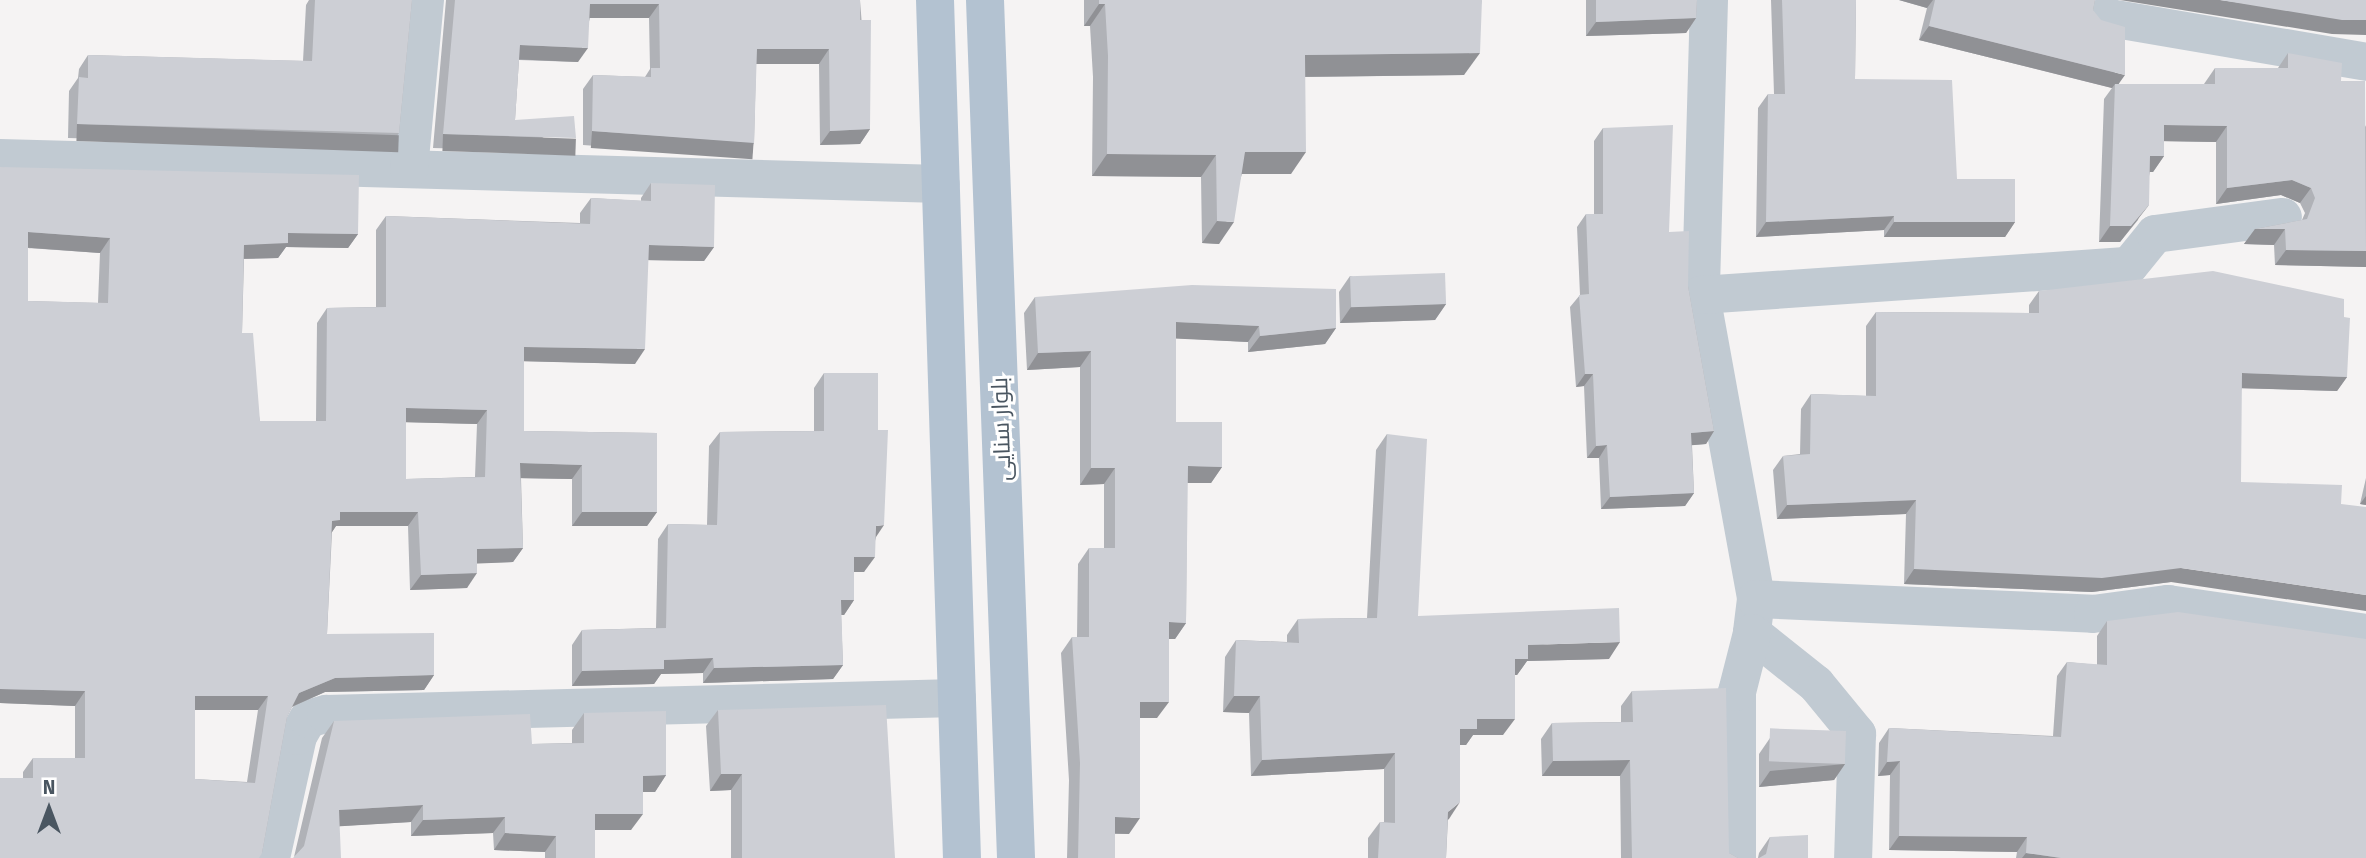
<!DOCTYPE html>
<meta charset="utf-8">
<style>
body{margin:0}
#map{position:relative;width:2366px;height:858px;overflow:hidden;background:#f5f3f3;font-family:"Fira Sans",Cairo,sans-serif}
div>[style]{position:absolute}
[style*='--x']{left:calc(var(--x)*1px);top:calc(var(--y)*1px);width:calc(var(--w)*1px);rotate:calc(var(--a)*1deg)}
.minor>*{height:38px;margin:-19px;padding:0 19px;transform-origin:19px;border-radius:19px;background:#c1cad2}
.major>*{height:38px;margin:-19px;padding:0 19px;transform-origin:19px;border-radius:19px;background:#b3c2d1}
.wall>*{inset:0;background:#b0b2b7}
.shaded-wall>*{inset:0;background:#909195;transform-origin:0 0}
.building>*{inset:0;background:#cdcfd5;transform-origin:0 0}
span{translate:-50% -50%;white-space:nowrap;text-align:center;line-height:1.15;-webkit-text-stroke:6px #fff;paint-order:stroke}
.street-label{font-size:23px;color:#4a5661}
.north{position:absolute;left:14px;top:774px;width:70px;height:70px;-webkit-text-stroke:5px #fff;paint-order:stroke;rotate:0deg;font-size:19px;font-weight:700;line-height:28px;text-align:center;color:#4a5661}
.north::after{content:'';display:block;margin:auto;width:24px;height:32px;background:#4a5661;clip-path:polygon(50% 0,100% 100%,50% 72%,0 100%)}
</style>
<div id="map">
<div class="minor">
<div style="--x:1709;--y:0;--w:295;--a:91.6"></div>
<div style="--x:1701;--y:295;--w:309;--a:79.7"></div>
<div style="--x:1756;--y:599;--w:34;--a:97"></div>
<div style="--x:1752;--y:633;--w:82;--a:38.6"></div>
<div style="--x:1816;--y:684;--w:65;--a:50.6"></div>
<div style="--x:1857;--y:734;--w:124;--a:91.8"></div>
<div style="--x:2104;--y:17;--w:266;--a:9.7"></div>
<div style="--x:0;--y:158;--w:941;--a:1.58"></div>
<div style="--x:409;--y:169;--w:170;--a:-84.6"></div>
<div style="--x:1701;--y:295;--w:429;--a:-3.9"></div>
<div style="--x:2129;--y:266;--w:41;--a:-50.9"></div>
<div style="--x:2155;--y:234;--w:129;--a:-7.6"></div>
<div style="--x:1756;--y:599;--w:337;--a:2.5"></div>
<div style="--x:2093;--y:614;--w:76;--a:-7.6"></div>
<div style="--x:2168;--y:604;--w:200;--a:8.3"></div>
<div style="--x:271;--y:858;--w:125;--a:-77.5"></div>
<div style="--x:298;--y:736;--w:20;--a:-60"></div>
<div style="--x:308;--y:719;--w:19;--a:-16"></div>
<div style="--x:326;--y:714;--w:631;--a:-1.45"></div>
<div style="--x:1737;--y:858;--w:166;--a:-90"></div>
<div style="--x:1737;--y:692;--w:61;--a:-75.7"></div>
</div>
<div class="major">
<div style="--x:935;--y:0;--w:858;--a:88.2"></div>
<div style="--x:985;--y:0;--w:859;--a:87.93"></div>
</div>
<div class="wall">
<div style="clip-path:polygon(309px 0,412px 0,399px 133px,389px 147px,68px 138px,69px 91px,78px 78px,79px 69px,88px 55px,303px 61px,306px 5px)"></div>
<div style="clip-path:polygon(446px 0,860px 0,870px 129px,860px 144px,820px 145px,819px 64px,756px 64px,754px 143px,744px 157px,583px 145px,583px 89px,593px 75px,645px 77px,650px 69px,649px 18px,590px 18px,578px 62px,519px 60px,515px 120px,566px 152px,433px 148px)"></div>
<div style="clip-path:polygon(1084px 0,1482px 0,1464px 75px,1305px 77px,1291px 174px,1242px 174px,1219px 244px,1202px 243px,1201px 177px,1092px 176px,1093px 77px,1090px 26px,1084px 26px)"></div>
<div style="clip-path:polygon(1586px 0,1697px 0,1696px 18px,1686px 33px,1586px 36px)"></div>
<div style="clip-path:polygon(1771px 0,1856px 0,1855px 79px,1957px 179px,2015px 222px,2005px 237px,1884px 237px,1884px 230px,1756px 237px,1758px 108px,1768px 94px,1774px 94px)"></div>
<div style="clip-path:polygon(1899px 0,2095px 0,2093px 10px,2119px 84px,2204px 84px,2215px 68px,2278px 68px,2288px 53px,2341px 81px,2366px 127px,2366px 267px,2275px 265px,2274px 245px,2244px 244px,2255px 229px,2302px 220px,2305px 213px,2300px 203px,2281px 195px,2216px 204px,2216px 142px,2164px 141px,2164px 156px,2153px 172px,2150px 172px,2138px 220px,2120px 242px,2099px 242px,2104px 99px,2112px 88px,1919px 40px,1927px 8px)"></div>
<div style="clip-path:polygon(1603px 128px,1669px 232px,1688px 286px,1714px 431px,1706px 444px,1692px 445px,1694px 493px,1685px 506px,1601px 509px,1599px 458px,1587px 458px,1584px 386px,1576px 387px,1570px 307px,1580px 295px,1577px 227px,1586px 214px,1594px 214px,1594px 141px)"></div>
<div style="clip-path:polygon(evenodd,0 167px,358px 234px,348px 248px,286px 247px,278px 258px,244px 259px,242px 333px,260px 421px,316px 421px,317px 323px,327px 308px,376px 307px,376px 230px,386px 216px,580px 223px,580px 213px,591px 198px,641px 201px,641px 198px,651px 183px,714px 247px,704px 261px,648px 260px,635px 364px,524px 361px,524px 431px,657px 433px,657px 512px,647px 526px,572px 526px,572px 479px,521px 478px,523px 548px,513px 562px,477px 563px,467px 588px,410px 590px,408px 526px,336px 526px,332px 532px,327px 634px,434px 675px,424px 690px,325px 692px,292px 707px,287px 717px,262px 853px,23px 778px,23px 772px,33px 758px,75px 758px,75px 706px,0 703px,0 167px,28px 248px,100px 253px,98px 303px,28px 301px,28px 248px,0 167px,406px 422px,477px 424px,475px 477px,406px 479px,406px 422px,0 167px,195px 710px,258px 710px,247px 782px,195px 779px,195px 710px)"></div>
<div style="clip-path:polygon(1350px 276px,1446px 304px,1435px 320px,1340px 323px,1339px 292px)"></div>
<div style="clip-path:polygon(2039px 291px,2344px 317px,2347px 377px,2337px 391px,2242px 388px,2171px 582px,2092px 592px,1904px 584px,1906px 514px,1777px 519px,1773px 470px,1783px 456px,1800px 454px,1801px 409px,1811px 394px,1866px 396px,1866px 326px,1876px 312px,2029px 313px,2029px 305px)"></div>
<div style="clip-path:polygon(1035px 297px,1336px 328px,1325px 344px,1248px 352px,1248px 342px,1176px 338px,1176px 422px,1222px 467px,1211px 483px,1187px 483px,1186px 623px,1175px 639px,1169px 639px,1157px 718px,1140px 718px,1129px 834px,1115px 834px,1115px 858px,1067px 858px,1069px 780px,1061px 653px,1072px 637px,1077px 637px,1078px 564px,1089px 548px,1104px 548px,1104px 484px,1080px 485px,1080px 367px,1027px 370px,1024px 313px)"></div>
<div style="clip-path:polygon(824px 373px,876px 538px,864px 572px,854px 572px,854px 600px,844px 615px,841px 615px,843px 665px,833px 679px,703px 683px,703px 673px,661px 674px,654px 684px,572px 686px,572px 645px,582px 630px,656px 628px,658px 539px,668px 524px,707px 525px,709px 446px,720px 432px,814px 431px,814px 388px)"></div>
<div style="clip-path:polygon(1387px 434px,1418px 616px,1609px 659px,1527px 661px,1517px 675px,1515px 675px,1503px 735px,1473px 735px,1466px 745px,1460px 745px,1448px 819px,1446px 858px,1368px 858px,1368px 838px,1380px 822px,1384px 822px,1384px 769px,1251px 776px,1249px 713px,1223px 712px,1225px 657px,1236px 640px,1287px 642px,1287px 635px,1298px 619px,1367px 618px,1376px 450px)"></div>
<div style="clip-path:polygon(2366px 478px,2366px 505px,2360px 504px)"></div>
<div style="clip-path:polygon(2107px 621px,2366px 858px,2016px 858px,2017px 852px,1889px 850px,1890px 775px,1878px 776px,1879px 743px,1889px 728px,2053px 736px,2057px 676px,2067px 662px,2097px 665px,2097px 636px)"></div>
<div style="clip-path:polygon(1632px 691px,1729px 853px,1738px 858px,1621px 858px,1620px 776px,1542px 776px,1541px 739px,1552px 723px,1621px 722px,1621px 706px)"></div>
<div style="clip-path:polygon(718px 710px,895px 858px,731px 858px,731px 790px,710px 791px,706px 726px)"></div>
<div style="clip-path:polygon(584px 713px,666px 775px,655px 792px,643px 792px,631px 830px,595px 830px,595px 858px,545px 858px,545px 852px,494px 850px,493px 833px,411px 836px,411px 822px,340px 826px,294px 857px,322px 738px,334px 721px,532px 744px,572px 743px,572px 730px)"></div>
<div style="clip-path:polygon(1770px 738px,1845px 764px,1834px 780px,1759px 787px,1759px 754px)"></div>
<div style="clip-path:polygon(1770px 837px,1808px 858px,1758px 858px,1759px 853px)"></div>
</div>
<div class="shaded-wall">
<div style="clip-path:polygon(1899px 0,1933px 0,1927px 8px)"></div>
<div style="clip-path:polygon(2120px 0,2220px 0,2366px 20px,2366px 35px,2332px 34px)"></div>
<div style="clip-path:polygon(590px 4px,659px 4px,649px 18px,580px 18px)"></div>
<div style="clip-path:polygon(1099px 4px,1105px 4px,1090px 26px,1084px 26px)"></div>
<div style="clip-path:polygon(1696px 18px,1686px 33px,1586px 36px,1596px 22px)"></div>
<div style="clip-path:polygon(1929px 26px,2125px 75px,2115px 89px,2115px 84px,2112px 88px,1919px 40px)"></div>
<div style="clip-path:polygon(520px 45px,588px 48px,578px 62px,510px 59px)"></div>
<div style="clip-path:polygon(757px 49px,829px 49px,819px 64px,747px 64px)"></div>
<div style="clip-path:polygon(1480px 53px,1464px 75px,1290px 77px,1305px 55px)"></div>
<div style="left:77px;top:124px;width:322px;height:17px;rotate:2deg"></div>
<div style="clip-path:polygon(2164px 125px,2227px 126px,2216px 142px,2153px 141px)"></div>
<div style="clip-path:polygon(870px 129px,860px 144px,820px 145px,830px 131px)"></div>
<div style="left:592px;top:131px;width:162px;height:17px;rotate:4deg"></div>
<div style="left:443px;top:134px;width:133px;height:17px;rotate:2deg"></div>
<div style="clip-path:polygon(1245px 152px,1306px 152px,1291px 174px,1230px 174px)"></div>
<div style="clip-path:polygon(1107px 154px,1216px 155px,1201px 177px,1092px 176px)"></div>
<div style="clip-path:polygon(2150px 156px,2164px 156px,2153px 172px,2139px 172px)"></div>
<div style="clip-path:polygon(2292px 180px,2311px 188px,2300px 203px,2281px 195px,2216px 204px,2227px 188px)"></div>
<div style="clip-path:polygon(2149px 205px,2120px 242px,2099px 242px,2110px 226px)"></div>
<div style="clip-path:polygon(1894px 216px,1884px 230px,1756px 237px,1766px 222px)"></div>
<div style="clip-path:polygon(1217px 221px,1234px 222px,1219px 244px,1202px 243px)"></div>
<div style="clip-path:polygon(1894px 222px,2015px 222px,2005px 237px,1884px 237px)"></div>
<div style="clip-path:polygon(2255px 229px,2285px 229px,2274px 245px,2244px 244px)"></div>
<div style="clip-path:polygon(28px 232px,110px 238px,100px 253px,18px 247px)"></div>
<div style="clip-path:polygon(288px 233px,358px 234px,348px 248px,286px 247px,278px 258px,234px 259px,244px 245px)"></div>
<div style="clip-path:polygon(649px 245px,714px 247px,704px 261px,639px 260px)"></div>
<div style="clip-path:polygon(2286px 250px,2366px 251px,2366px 267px,2275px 265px)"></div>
<div style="clip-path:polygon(1446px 304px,1435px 320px,1340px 323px,1351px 307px)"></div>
<div style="clip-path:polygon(1176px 322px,1259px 326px,1248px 342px,1164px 338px)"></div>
<div style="clip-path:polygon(1336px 328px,1325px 344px,1248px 352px,1260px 336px)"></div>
<div style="clip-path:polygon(524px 347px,645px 349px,635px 364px,513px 361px)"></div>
<div style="clip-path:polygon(1091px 351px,1080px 367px,1027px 370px,1038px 353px)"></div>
<div style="clip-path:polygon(2242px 373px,2347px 377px,2337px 391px,2232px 388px)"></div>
<div style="clip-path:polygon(1585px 374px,1593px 374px,1584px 386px,1576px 387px)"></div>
<div style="clip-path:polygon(406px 408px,487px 410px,477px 424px,396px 422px)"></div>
<div style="clip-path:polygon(1714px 431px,1706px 444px,1683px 446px,1691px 433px)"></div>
<div style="clip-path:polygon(1607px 445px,1599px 458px,1587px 458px,1596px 446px)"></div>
<div style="clip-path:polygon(520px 463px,582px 465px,572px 479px,510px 478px)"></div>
<div style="clip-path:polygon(1188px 466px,1222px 467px,1211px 483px,1176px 483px)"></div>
<div style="clip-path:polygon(1091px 468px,1115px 468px,1104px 484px,1080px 485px)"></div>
<div style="clip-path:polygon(1694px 493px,1685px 506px,1601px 509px,1610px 497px)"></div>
<div style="clip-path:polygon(2366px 496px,2366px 505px,2360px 504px)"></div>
<div style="clip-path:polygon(1916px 500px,1906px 514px,1777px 519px,1787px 505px)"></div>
<div style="clip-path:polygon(340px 512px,418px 512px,408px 526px,336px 526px,330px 535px,332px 521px)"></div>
<div style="clip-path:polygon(582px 512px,657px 512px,647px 526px,572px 526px)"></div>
<div style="clip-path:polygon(884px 525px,874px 540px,876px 526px)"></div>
<div style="clip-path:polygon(523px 548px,513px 562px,466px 564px,477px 549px)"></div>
<div style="clip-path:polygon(854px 557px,875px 557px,864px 572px,844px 572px)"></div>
<div style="clip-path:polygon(2181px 568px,2366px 595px,2366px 611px,2171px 582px,2092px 592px,1904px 584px,1914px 569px)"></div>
<div style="clip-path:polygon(477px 573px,467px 588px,410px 590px,421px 575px)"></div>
<div style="clip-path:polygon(841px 600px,854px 600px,844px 615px,830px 615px)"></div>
<div style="clip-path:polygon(1169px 622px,1186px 623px,1175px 639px,1157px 639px)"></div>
<div style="clip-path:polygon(1620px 642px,1609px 659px,1527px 661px,1517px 675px,1503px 675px,1515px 659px,1528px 645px)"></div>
<div style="clip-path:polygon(713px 658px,703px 673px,661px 674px,654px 684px,572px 686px,582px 671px,664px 660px)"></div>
<div style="clip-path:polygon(843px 665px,833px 679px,703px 683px,714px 668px)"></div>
<div style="clip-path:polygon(434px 675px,424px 690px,325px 692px,289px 708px,299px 693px,335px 678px)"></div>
<div style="clip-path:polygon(0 689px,85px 691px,75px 706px,0 703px)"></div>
<div style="clip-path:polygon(195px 696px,268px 696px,258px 710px,184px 710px)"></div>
<div style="clip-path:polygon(1234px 696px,1260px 696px,1249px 713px,1223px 712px)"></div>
<div style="clip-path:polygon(1140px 702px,1169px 702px,1157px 718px,1128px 718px)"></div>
<div style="clip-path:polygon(1477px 719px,1515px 719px,1503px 735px,1473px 735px,1466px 745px,1449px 745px,1460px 729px)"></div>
<div style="clip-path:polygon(1395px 753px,1384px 769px,1251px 776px,1262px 760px)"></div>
<div style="clip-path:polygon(1630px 760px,1620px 776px,1542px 776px,1553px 761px)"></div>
<div style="clip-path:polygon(1900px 761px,1890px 775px,1878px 776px,1887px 762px)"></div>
<div style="clip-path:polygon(1845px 764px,1834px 780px,1759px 787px,1770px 771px)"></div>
<div style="clip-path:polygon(721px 774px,742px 774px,731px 790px,710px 791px)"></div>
<div style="clip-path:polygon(666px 775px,655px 792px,631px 792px,643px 776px)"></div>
<div style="clip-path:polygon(1460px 802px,1449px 819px,1437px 828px,1448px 812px)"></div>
<div style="clip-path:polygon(423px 805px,411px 822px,328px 827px,339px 810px)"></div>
<div style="clip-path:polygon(595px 814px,643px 814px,631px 830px,583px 830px)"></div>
<div style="clip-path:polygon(505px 817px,493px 833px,411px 836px,423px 820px)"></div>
<div style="clip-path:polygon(1115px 817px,1140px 818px,1129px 834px,1104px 833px)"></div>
<div style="clip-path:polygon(505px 833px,556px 836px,545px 852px,494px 850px)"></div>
<div style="clip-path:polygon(1899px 836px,2027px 837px,2017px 852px,1889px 850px)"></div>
<div style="clip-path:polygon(2026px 853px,2061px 858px,2022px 858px)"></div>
</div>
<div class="building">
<div style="clip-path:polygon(315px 0,412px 0,399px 133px,77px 124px,79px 77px,88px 78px,88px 55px,312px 61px)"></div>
<div style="clip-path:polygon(455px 0,860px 0,860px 20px,871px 20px,870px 129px,830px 131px,829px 49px,757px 49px,754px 143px,592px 131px,593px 75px,651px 77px,651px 68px,660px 68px,659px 4px,590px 4px,588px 48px,520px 45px,515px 120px,574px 116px,576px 138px,443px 134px)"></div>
<div style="clip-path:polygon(1099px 0,1482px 0,1480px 53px,1305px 55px,1306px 152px,1245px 152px,1234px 222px,1217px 221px,1216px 155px,1107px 154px,1108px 56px,1105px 4px,1099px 4px)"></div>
<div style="clip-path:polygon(1596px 0,1697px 0,1696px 18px,1596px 22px)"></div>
<div style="clip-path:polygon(1782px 0,1856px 0,1855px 79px,1952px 80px,1957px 179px,2015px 179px,2015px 222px,1894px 222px,1894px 216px,1766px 222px,1768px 94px,1785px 94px)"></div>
<div style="clip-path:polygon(1935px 0,2095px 0,2093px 10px,2101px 20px,2125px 27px,2125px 75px,1929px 26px)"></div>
<div style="clip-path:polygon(2220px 0,2366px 0,2366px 20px,2342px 20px)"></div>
<div style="clip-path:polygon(2288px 53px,2342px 63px,2341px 81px,2365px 81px,2366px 251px,2286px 250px,2285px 229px,2255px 229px,2307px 219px,2315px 198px,2311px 188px,2292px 180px,2227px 188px,2227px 126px,2164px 125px,2164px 156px,2150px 156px,2149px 205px,2131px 226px,2110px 226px,2115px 84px,2215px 84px,2215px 68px,2288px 68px)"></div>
<div style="clip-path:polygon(1673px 125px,1669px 232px,1689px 231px,1688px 286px,1714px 431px,1691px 433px,1694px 493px,1610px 497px,1607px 445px,1596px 446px,1593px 374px,1585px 374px,1579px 295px,1589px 294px,1586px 214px,1603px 214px,1603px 128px)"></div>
<div style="clip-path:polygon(evenodd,0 167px,359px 175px,358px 234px,288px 233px,288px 243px,244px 245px,242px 333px,253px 333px,260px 421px,326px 421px,327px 308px,386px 307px,386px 216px,590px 224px,591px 198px,651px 201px,651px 183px,715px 185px,714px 247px,649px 245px,645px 349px,524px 347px,524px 431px,657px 433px,657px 512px,582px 512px,582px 465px,520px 463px,523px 548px,477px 549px,477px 573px,421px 575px,418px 512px,340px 512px,340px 520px,332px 521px,327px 634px,434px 633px,434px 675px,335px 678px,299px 693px,287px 717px,262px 853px,259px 858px,0 858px,0 778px,33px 778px,33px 758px,85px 758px,85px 691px,0 689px,0 167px,28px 232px,110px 238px,108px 303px,28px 301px,28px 232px,0 167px,406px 408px,487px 410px,485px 477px,406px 479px,406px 408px,0 167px,195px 696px,268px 696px,255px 783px,195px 779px,195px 696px)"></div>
<div style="clip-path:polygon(2213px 271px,2344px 299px,2344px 317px,2350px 318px,2347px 377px,2242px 373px,2241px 482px,2342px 485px,2341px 504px,2366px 507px,2366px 595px,2181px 568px,2102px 578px,1914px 569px,1916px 500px,1787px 505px,1783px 456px,1810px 454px,1811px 394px,1876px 396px,1876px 312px,2039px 313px,2039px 291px)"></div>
<div style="left:1445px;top:273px;width:31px;height:95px;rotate:88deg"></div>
<div style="clip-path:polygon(1192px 285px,1336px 289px,1336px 328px,1260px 336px,1259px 326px,1176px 322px,1176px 422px,1222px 422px,1222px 467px,1188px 466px,1186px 623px,1169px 622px,1169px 702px,1140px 702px,1140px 818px,1115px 817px,1115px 858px,1078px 858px,1080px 763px,1072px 637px,1089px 637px,1089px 548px,1115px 548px,1115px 468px,1091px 468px,1091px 351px,1038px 353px,1035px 297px)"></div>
<div style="clip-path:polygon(824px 373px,878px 373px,878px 430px,888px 430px,884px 525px,876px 526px,875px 557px,854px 557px,854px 600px,841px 600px,843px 665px,714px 668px,713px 658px,664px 660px,664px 669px,582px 671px,582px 630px,666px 628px,668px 524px,717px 525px,720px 432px,824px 431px)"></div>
<div style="clip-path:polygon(1387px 434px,1427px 439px,1418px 616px,1619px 608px,1620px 642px,1528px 645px,1528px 659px,1515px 659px,1515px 719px,1477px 719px,1477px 729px,1460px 729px,1460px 802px,1448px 812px,1446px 858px,1378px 858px,1380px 822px,1395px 823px,1395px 753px,1262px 760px,1260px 696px,1234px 696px,1236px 640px,1299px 643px,1298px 619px,1377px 618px)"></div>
<div style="clip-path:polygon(2178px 612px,2366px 639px,2366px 858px,2061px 858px,2026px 853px,2027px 837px,1899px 836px,1900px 761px,1887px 762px,1889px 728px,2061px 737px,2067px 662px,2107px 665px,2107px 621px)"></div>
<div style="clip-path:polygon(1726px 688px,1729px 853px,1738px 858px,1632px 858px,1630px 760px,1553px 761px,1552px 723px,1633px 722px,1632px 691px)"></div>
<div style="clip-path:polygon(886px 705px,895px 858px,742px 858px,742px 774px,721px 774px,718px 710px)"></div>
<div style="clip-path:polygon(666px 711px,666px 775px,643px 776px,643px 814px,595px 814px,595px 858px,556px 858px,556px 836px,505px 833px,505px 817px,423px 820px,423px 805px,339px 810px,341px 858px,293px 858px,304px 846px,334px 721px,530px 714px,532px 744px,584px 743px,584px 713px)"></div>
<div style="left:1846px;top:731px;width:33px;height:76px;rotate:92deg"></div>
<div style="clip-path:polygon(1808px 835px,1808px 858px,1759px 858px,1766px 854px,1770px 837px)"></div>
</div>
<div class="street-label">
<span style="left:1001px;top:429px;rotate:-92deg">بلوار سنایی</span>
</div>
<div class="north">N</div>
</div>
